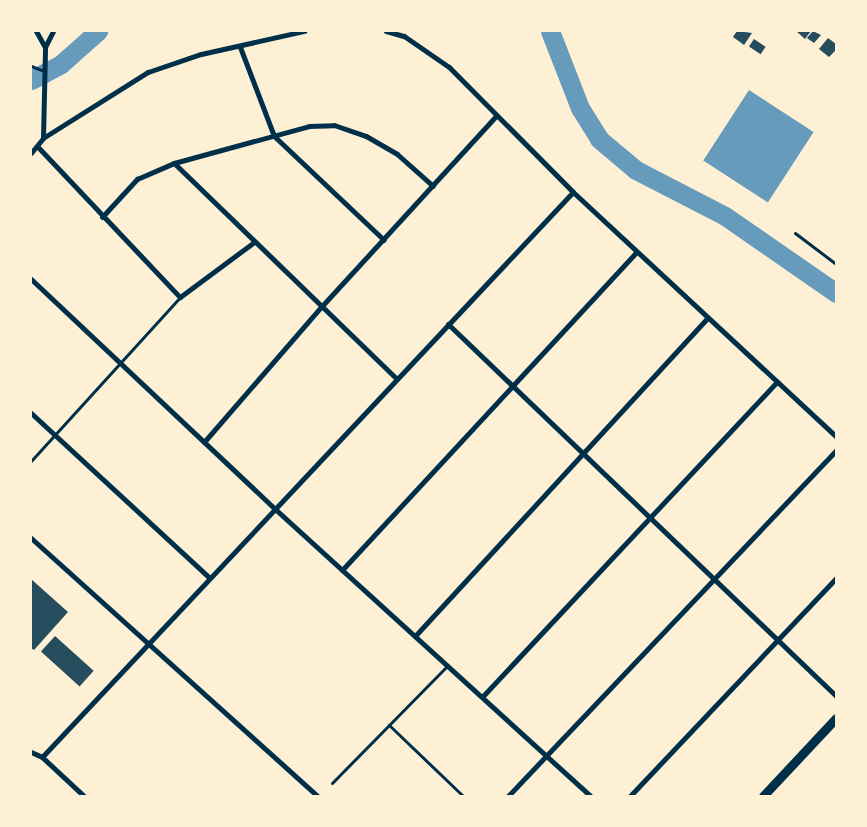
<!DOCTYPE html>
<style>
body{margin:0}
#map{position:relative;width:867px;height:827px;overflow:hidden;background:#fdf0d5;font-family:"Space Grotesk",sans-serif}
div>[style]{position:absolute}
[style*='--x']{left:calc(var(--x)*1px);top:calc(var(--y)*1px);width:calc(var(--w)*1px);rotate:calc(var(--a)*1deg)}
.water>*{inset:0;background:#669bbc;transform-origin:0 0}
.river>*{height:19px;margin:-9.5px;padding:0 9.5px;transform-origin:9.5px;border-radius:9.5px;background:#669bbc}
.building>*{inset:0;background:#264d5e;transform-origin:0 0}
.service>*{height:3px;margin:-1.5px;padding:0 1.5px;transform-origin:1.5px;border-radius:1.5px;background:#003049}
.minor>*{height:5px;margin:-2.5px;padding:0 2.5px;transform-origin:2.5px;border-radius:2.5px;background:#003049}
.secondary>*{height:9px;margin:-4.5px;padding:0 4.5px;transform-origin:4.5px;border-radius:4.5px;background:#003049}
span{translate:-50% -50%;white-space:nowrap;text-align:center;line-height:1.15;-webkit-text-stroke:4px #fdf0d5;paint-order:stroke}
.frame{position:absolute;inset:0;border:32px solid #fdf0d5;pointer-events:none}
</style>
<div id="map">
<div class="water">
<div style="left:749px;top:90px;width:77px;height:84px;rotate:33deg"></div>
</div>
<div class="river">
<div style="--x:550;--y:31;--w:83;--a:68.7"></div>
<div style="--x:580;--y:108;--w:36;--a:58"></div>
<div style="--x:599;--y:139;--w:48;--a:40"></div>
<div style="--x:636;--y:170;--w:100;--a:27.3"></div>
<div style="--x:725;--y:216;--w:135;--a:34.7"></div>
<div style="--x:31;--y:80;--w:34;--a:-28"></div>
<div style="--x:61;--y:64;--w:50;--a:-41.7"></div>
</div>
<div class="building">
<div style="clip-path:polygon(737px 31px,752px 33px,744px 45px,733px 37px)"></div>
<div style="clip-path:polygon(796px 31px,811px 31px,805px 39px)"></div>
<div style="clip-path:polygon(813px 31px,821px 35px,814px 43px,807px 38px)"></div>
<div style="clip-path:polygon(828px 38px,836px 44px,836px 50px,829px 57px,819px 49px)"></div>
<div style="left:754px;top:39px;width:14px;height:9px;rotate:34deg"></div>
<div style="clip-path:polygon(31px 579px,68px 612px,34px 650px,31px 648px)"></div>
<div style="left:55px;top:636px;width:52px;height:21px;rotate:42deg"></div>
</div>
<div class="service">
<div style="--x:31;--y:66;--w:14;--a:21"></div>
<div style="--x:795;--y:233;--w:51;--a:37.1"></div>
<div style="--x:31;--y:461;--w:222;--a:-47.7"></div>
<div style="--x:447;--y:666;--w:83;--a:134.5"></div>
<div style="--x:389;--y:725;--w:103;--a:43.8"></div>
<div style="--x:332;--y:783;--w:81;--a:-45.5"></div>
</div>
<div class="minor">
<div style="--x:36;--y:31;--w:18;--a:61"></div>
<div style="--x:386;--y:31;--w:19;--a:16"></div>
<div style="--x:404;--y:36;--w:55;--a:34.6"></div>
<div style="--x:449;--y:67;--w:176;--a:45.2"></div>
<div style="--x:573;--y:192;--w:359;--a:42.9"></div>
<div style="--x:240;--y:47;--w:95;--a:69.1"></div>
<div style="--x:274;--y:136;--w:151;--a:43.4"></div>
<div style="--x:43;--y:138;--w:91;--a:-88.7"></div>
<div style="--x:45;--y:47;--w:18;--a:-63"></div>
<div style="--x:37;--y:146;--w:208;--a:46.6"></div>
<div style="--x:180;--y:297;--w:92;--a:-36.6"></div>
<div style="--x:31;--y:153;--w:19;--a:-51"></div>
<div style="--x:43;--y:138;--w:124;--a:-32.2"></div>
<div style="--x:148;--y:72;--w:56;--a:-18.8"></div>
<div style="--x:201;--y:54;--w:106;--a:-12.6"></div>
<div style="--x:174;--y:163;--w:310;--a:44.1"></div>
<div style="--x:102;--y:217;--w:52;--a:-47.4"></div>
<div style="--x:137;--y:179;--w:40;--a:-23.4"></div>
<div style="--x:174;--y:163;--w:140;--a:-15.3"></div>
<div style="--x:309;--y:126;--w:25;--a:-2"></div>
<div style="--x:334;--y:125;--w:34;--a:19"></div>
<div style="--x:366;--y:136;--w:36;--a:30"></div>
<div style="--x:397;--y:154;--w:48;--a:41.6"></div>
<div style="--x:31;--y:279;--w:335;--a:43.3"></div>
<div style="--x:275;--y:509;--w:426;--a:42.3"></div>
<div style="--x:448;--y:324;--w:538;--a:43.79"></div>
<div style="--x:31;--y:413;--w:243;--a:42.7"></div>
<div style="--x:204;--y:442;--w:179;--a:-49.1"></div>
<div style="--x:321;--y:307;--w:260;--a:-47.5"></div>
<div style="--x:31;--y:538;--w:386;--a:42"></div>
<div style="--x:342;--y:570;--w:433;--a:-47.2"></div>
<div style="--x:415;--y:636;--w:432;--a:-47.4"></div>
<div style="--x:482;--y:697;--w:432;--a:-46.9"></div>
<div style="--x:31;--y:752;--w:12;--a:24"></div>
<div style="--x:42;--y:757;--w:57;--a:42.9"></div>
<div style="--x:42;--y:757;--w:775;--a:-46.78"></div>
<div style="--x:508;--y:796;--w:477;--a:-46.5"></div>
<div style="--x:630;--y:796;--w:300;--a:-46.6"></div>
</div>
<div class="secondary">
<div style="--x:763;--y:796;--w:107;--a:-46.9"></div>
</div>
<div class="frame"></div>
</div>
